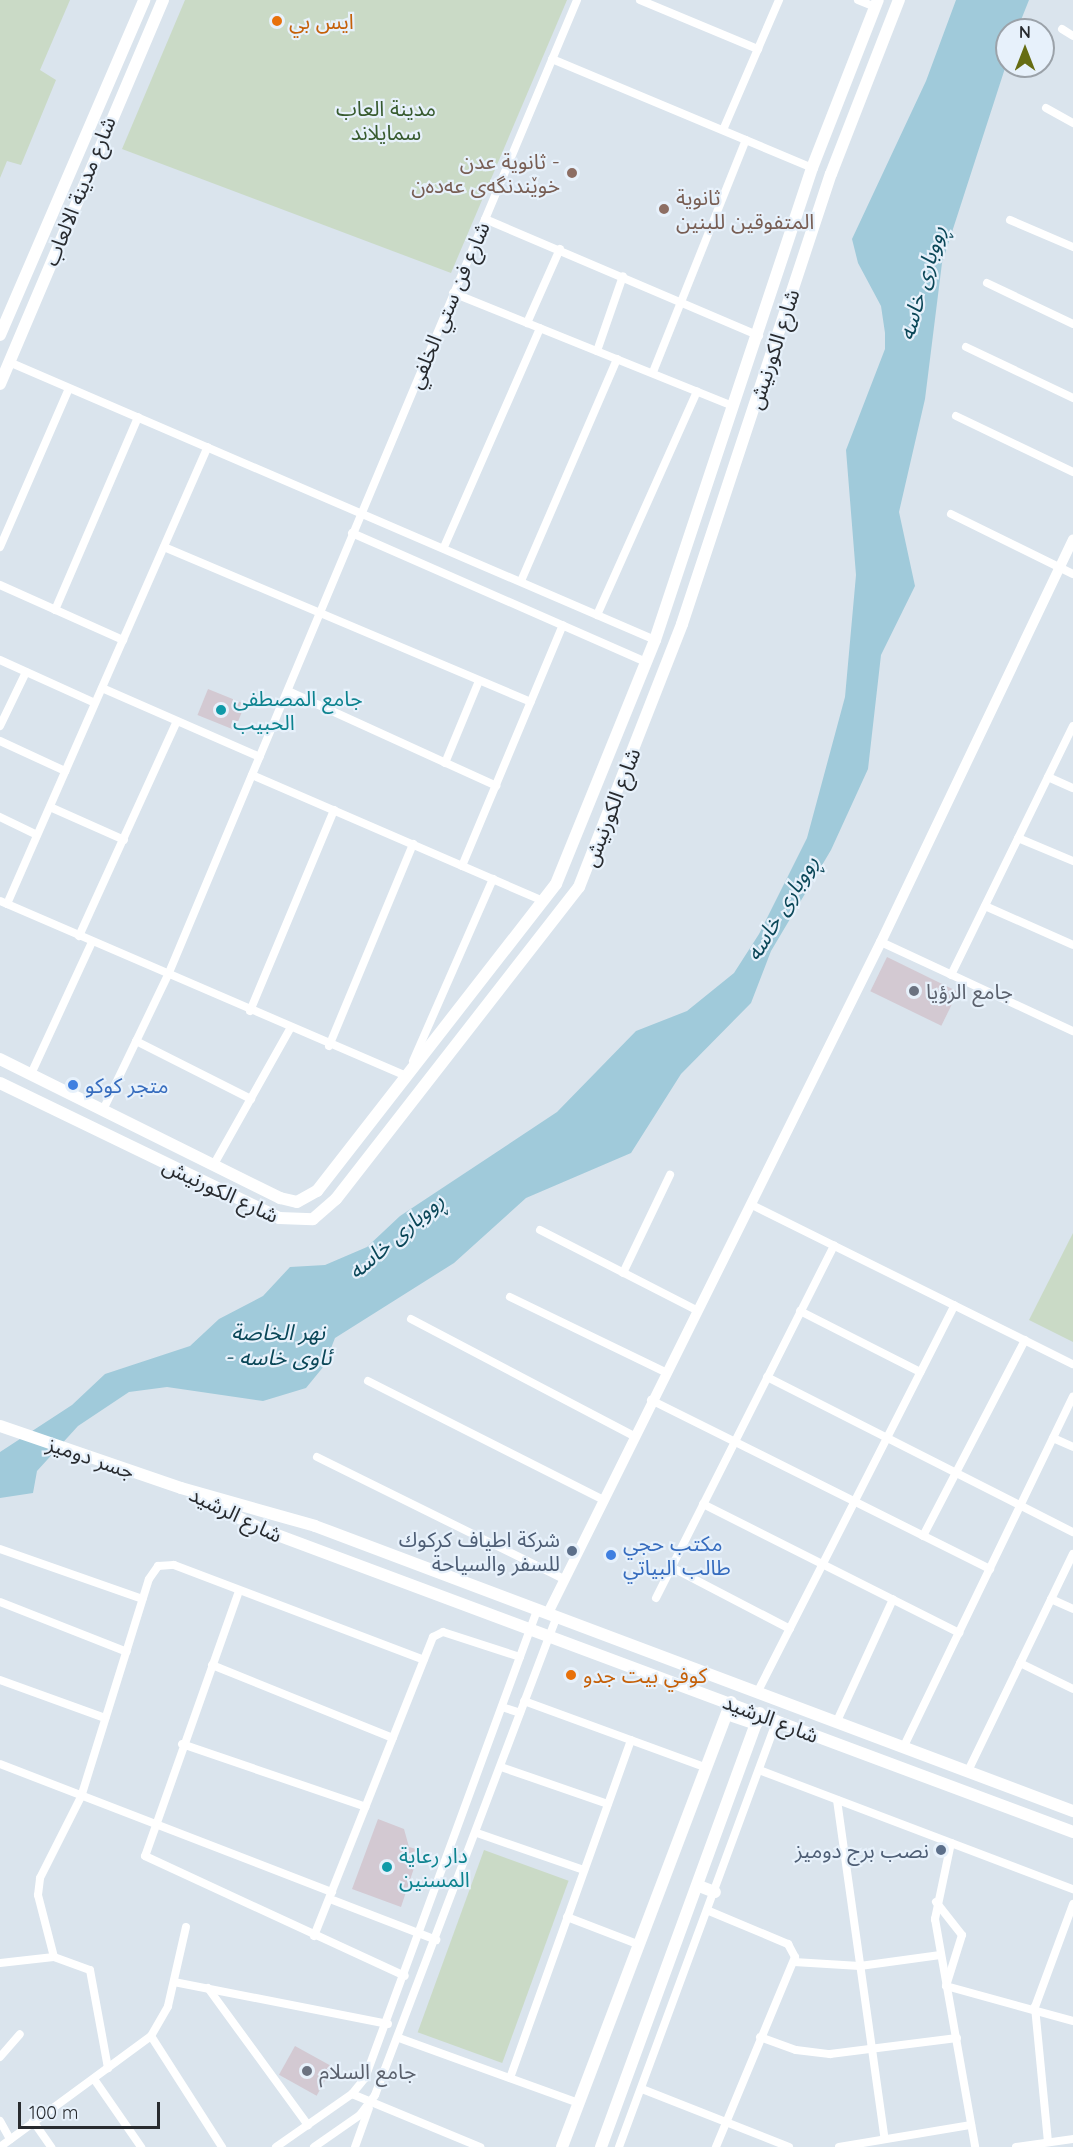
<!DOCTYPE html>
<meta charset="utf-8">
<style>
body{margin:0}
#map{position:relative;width:1073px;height:2147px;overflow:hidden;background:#dae4ed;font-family:Quicksand,"Noto Sans Arabic",sans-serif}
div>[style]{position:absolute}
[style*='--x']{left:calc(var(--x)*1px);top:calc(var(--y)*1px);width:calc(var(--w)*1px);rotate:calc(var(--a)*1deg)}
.green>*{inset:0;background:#cadac6;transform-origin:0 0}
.water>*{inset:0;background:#a0cada}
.building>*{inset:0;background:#d3c9d2;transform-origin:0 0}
.minor>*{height:8px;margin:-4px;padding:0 4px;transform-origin:4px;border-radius:4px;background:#fff}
.tertiary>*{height:10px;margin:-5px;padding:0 5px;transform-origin:5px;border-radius:5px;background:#fff}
.secondary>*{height:12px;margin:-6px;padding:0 6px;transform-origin:6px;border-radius:6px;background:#fff}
.dots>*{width:16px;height:16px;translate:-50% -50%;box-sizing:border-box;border:3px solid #e7f1fb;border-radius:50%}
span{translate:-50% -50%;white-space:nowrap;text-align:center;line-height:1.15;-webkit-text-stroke:4.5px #e7f1fb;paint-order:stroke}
.food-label{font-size:21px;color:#c56008}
.left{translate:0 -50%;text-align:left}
.park-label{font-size:21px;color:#385b2f}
.education-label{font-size:21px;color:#785e54}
.right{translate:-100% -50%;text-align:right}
.street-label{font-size:21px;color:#282b2f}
.culture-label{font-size:21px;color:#0d838f}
.worship-label{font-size:21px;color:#5b616d}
.shop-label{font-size:21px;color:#366cbe}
.service-label{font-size:21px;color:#4e5e75}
.water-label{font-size:22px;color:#0b4758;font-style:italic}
.north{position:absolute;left:995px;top:18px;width:60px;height:60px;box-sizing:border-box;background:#e7f1fb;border:2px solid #9ba2a9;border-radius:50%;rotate:0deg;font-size:16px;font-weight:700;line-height:24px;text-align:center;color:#282b2f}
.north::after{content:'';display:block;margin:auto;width:21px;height:27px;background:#666d13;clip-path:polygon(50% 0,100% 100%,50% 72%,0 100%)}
.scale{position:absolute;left:18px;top:2102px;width:142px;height:27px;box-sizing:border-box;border:3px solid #282b2f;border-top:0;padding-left:8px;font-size:18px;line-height:21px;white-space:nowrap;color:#282b2f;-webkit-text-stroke:4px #e7f1fb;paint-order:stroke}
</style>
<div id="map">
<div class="green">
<div style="clip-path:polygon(0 0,70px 0,40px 70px,56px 80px,21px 165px,7px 161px,0 178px)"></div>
<div style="clip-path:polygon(185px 0,567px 0,451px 273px,122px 149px)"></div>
<div style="clip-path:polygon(1073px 1233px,1073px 1342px,1029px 1320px)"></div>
<div style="left:484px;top:1850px;width:90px;height:194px;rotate:20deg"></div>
</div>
<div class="water">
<div style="clip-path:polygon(956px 0,1029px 0,1017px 30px,1007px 30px,1007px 62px,942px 263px,925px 399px,899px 512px,915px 586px,881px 655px,868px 769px,831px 850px,771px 951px,751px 1003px,681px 1074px,631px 1153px,526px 1198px,454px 1263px,335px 1338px,324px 1366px,306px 1388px,263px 1401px,167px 1387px,129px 1392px,78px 1426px,37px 1471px,33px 1493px,0 1498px,0 1452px,72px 1405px,105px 1374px,190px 1346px,219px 1319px,263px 1296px,290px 1267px,325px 1265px,367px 1247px,400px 1216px,557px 1112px,636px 1031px,687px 1011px,734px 973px,759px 934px,807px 838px,845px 697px,856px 575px,846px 450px,885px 349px,885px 333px,881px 306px,858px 263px,852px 239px,926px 81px)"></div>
</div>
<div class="building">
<div style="left:208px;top:689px;width:40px;height:28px;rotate:22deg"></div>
<div style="left:887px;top:957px;width:79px;height:38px;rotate:26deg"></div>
<div style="clip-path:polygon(378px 1819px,404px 1829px,409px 1847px,420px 1850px,401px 1907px,352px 1889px)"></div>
<div style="left:295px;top:2046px;width:43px;height:33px;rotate:29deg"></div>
</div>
<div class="minor">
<div style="--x:640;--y:0;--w:128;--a:22.6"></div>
<div style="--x:858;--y:0;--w:18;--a:22"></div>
<div style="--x:1062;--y:29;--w:13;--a:32"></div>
<div style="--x:552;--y:59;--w:282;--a:22.7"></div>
<div style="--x:1046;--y:108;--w:31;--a:29"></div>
<div style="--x:723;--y:130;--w:142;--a:-66.7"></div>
<div style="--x:485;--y:219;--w:298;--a:23.1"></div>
<div style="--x:1010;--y:220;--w:69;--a:23.2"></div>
<div style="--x:987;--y:283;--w:95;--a:25.5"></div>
<div style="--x:453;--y:293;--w:302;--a:22"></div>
<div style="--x:527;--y:323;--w:81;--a:-66"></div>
<div style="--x:966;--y:347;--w:119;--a:25.5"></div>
<div style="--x:597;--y:351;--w:79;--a:-70.9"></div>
<div style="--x:9;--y:362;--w:703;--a:23.28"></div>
<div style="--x:653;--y:372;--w:250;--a:-68.2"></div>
<div style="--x:956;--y:416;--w:130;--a:25.6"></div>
<div style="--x:951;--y:514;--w:136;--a:26.2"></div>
<div style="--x:352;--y:533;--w:321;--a:23.7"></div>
<div style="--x:0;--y:547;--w:173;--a:-66.5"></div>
<div style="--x:164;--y:547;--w:398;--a:22.9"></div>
<div style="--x:444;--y:547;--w:239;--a:-66.3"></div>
<div style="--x:521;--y:581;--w:242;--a:-66.6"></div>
<div style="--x:0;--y:585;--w:135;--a:24.1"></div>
<div style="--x:55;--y:610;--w:210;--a:-66.7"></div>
<div style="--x:597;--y:615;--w:245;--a:-65.9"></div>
<div style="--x:0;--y:660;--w:104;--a:24.4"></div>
<div style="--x:102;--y:688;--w:172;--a:23.6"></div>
<div style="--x:288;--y:691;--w:229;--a:24.5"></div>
<div style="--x:0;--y:726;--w:60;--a:-64.3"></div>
<div style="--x:0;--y:741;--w:72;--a:24.8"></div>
<div style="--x:445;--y:763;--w:89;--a:-67.5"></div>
<div style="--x:252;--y:775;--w:317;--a:23.4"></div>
<div style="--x:1048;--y:777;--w:27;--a:24"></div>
<div style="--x:50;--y:807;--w:81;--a:24"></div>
<div style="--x:0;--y:817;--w:41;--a:25.9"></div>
<div style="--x:1018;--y:838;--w:60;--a:22.7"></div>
<div style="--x:462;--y:866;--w:261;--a:-67.3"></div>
<div style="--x:0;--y:901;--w:443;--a:23.3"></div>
<div style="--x:7;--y:904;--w:499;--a:-66.3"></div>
<div style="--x:985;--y:906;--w:96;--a:23.9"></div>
<div style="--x:79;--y:936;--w:236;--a:-65.5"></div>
<div style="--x:881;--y:942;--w:212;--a:24.9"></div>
<div style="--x:951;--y:975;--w:277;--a:-63.9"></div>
<div style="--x:250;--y:1011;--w:218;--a:-67.3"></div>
<div style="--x:136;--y:1041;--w:129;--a:26.8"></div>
<div style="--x:329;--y:1046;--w:219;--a:-67.4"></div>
<div style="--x:413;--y:1061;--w:199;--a:-66.3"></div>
<div style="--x:31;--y:1074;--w:145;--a:-65.2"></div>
<div style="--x:103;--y:1110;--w:150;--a:-64.3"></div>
<div style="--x:168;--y:975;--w:1057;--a:-67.24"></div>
<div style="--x:213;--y:1166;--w:157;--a:-60.7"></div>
<div style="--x:752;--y:1205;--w:358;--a:26.4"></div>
<div style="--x:540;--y:1230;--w:175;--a:27.1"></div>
<div style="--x:623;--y:1273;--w:109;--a:-64.4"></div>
<div style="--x:510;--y:1297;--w:172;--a:25.8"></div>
<div style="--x:800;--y:1311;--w:135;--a:26.9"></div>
<div style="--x:411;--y:1319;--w:252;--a:27.7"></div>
<div style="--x:767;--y:1377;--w:343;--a:26.9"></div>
<div style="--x:368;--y:1381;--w:264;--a:26.8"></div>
<div style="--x:651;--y:1400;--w:379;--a:26.5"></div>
<div style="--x:1053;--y:1438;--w:22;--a:24"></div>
<div style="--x:317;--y:1457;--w:275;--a:26.3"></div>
<div style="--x:703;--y:1504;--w:287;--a:26.7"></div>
<div style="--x:923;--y:1536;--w:221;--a:-62.5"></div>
<div style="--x:0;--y:1549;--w:151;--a:19.3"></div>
<div style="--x:671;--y:1567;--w:134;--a:27.5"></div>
<div style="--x:239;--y:1591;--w:281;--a:109.5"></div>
<div style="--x:145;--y:1856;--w:286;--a:24.8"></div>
<div style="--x:656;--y:1598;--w:395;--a:-63.2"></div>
<div style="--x:1051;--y:1599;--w:24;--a:24"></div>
<div style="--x:0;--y:1602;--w:136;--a:21.5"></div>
<div style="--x:1020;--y:1663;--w:59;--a:26.1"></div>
<div style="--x:212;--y:1665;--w:195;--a:22"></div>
<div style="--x:0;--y:1680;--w:112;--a:19.9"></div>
<div style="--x:758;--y:1691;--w:433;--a:-63"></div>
<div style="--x:524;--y:1701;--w:195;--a:20.1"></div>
<div style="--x:502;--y:1707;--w:19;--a:18"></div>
<div style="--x:837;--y:1721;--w:134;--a:-65.3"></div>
<div style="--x:182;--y:1744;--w:194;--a:18.9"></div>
<div style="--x:904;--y:1746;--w:388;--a:-64.2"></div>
<div style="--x:0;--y:1764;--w:356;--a:21.1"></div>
<div style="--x:501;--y:1767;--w:113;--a:19.1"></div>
<div style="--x:759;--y:1770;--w:336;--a:20.8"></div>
<div style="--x:968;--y:1771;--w:241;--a:-64.2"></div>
<div style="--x:837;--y:1800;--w:339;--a:82"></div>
<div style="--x:477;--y:1833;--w:113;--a:19.1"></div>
<div style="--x:951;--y:1843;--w:78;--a:101.9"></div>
<div style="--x:935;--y:1919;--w:231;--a:80"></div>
<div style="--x:330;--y:1899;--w:114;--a:21.1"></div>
<div style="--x:936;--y:1902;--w:42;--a:51.8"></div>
<div style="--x:962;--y:1935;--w:53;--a:107.4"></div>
<div style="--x:946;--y:1986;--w:132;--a:15.4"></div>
<div style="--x:709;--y:1911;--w:86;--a:22.7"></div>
<div style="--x:788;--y:1944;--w:15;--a:62"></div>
<div style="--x:795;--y:1957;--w:206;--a:112.6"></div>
<div style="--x:567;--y:1917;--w:78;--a:21"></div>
<div style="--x:314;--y:1936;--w:322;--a:-68.3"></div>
<div style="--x:433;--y:1637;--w:11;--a:-27"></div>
<div style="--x:443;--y:1632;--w:81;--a:18"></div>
<div style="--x:54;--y:1957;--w:64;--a:-104.5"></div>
<div style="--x:38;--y:1895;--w:17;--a:-83"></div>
<div style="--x:40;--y:1878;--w:91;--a:-63.2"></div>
<div style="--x:81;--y:1797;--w:228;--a:-72.7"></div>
<div style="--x:149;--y:1579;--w:16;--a:-55"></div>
<div style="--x:158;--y:1566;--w:16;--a:-4"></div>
<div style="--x:174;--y:1565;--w:267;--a:20.8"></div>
<div style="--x:794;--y:1962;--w:66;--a:3.5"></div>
<div style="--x:860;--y:1966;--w:81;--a:-7.8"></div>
<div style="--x:0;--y:1963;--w:54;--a:-6.3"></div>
<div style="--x:54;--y:1957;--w:38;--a:20"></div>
<div style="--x:90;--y:1970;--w:100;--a:79.6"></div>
<div style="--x:174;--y:1982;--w:218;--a:11.1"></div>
<div style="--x:208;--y:1988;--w:170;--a:53.9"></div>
<div style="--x:151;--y:2036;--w:132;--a:57.4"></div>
<div style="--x:760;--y:2037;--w:38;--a:20"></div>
<div style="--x:796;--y:2050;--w:34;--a:7"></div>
<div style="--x:830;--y:2054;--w:128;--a:-7.2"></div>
<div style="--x:399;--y:2038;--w:191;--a:19.9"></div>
<div style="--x:0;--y:2057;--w:30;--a:-49"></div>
<div style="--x:510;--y:2078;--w:359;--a:-70.3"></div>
<div style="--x:94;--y:2079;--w:83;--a:55.3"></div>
<div style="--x:642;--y:2089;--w:158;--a:21.5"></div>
<div style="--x:352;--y:2094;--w:139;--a:22.5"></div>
<div style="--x:0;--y:2121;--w:21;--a:61"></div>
<div style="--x:33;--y:2121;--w:32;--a:55"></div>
<div style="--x:1048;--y:2142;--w:136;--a:-95.5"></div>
<div style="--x:1035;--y:2007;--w:110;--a:-69.7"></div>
<div style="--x:0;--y:2147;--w:187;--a:-36.3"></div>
<div style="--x:151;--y:2036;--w:34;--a:-60"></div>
<div style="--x:168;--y:2006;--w:81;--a:-77.2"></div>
<div style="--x:276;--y:2147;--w:93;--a:-34.9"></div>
<div style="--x:352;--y:2094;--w:21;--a:-51"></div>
<div style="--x:365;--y:2078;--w:500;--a:-69.8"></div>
<div style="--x:314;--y:2147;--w:56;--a:-34.8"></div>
<div style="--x:360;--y:2115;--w:25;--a:-53"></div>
<div style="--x:375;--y:2095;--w:512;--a:-69.2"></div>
<div style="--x:355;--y:2147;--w:41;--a:-70.3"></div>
<div style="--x:619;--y:2147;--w:456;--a:-69.7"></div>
<div style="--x:839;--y:2147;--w:134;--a:-9.5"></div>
<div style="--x:1016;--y:2147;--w:58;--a:-8"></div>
</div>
<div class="tertiary">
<div style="--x:548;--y:1613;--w:749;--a:-63.61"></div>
<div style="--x:881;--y:942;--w:446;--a:-64.5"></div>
</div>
<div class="secondary">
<div style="--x:0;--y:335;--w:365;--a:-66.7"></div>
<div style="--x:0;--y:384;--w:417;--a:-67"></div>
<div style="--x:0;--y:1059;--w:313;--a:26.4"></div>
<div style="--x:280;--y:1198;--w:17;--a:13"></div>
<div style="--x:297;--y:1202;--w:23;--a:-29"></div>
<div style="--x:317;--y:1191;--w:389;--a:-52.1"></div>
<div style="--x:556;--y:884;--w:263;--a:-67.9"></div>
<div style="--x:655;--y:640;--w:497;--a:-71.6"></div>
<div style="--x:812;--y:168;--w:180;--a:-68.6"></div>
<div style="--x:0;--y:1083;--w:310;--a:25.8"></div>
<div style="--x:279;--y:1218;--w:34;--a:2"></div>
<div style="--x:313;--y:1219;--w:30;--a:-41"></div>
<div style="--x:336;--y:1199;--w:395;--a:-52.1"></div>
<div style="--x:579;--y:887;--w:282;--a:-68.6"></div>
<div style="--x:682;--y:624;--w:474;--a:-71.7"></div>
<div style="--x:831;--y:174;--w:187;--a:-68.7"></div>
<div style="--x:0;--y:1426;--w:191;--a:18.9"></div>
<div style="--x:181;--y:1488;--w:139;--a:15.8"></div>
<div style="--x:315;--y:1526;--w:810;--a:20.61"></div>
<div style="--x:196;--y:1496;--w:73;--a:26.9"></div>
<div style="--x:261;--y:1529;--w:867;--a:20.46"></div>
<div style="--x:727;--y:1714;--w:31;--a:19"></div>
<div style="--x:699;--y:1886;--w:17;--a:21"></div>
<div style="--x:562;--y:2147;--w:476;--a:-69.2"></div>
<div style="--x:601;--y:2147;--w:462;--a:-69.9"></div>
</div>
<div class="dots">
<div style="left:277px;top:21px;background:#e8710a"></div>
<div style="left:572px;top:173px;background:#8d6e63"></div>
<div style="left:664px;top:209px;background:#8d6e63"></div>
<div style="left:221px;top:710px;background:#0f9aa8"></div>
<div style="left:914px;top:991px;background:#6b7280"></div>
<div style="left:73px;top:1085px;background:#3f7fe0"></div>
<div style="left:572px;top:1551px;background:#5c6f8a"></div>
<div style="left:611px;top:1555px;background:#3f7fe0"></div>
<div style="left:571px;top:1675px;background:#e8710a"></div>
<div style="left:941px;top:1850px;background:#5c6f8a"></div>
<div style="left:387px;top:1867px;background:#0f9aa8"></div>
<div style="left:307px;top:2071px;background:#6b7280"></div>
</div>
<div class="food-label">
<span class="left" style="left:289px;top:21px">ايس بي</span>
<span class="left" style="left:583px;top:1675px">كوفي بيت جدو</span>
</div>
<div class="park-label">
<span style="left:386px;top:120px">مدينة العاب<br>سمايلاند</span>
</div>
<div class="education-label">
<span class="right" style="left:560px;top:173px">ثانوية عدن -<br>خوێندنگەی عەدەن</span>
<span class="left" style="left:676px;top:209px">ثانوية<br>المتفوقين للبنين</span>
</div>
<div class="street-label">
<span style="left:79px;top:191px;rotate:-68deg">شارع مدينة الالعاب</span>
<span style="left:448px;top:305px;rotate:-67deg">شارع فن ستي الخلفي</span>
<span style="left:773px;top:349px;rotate:-72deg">شارع الكورنيش</span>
<span style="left:611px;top:807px;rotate:-69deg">شارع الكورنيش</span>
<span style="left:221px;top:1190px;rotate:25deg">شارع الكورنيش</span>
<span style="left:91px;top:1457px;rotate:19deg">جسر دوميز</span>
<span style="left:236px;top:1514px;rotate:26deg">شارع الرشيد</span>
<span style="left:771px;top:1718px;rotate:21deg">شارع الرشيد</span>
</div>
<div class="culture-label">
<span class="left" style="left:233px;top:710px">جامع المصطفى<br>الحبيب</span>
<span class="left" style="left:399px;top:1867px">دار رعاية<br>المسنين</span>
</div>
<div class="worship-label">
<span class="left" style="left:926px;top:991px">جامع الرؤيا</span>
<span class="left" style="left:319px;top:2071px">جامع السلام</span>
</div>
<div class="shop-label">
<span class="left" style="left:85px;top:1085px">متجر كوكو</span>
<span class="left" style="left:623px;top:1555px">مكتب حجي<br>طالب البياتي</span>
</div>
<div class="service-label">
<span class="right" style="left:560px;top:1551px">شركة اطياف كركوك<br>للسفر والسياحة</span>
<span class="right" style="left:929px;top:1850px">نصب برج دوميز</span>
</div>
<div class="water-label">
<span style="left:922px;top:283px;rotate:-74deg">ڕووباری خاسە</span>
<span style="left:782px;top:908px;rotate:-59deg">ڕووباری خاسە</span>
<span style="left:396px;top:1236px;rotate:-41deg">ڕووباری خاسە</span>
<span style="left:278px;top:1345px">نهر الخاصة<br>- ئاوی خاسە</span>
</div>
<div class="north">N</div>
<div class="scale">100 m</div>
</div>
